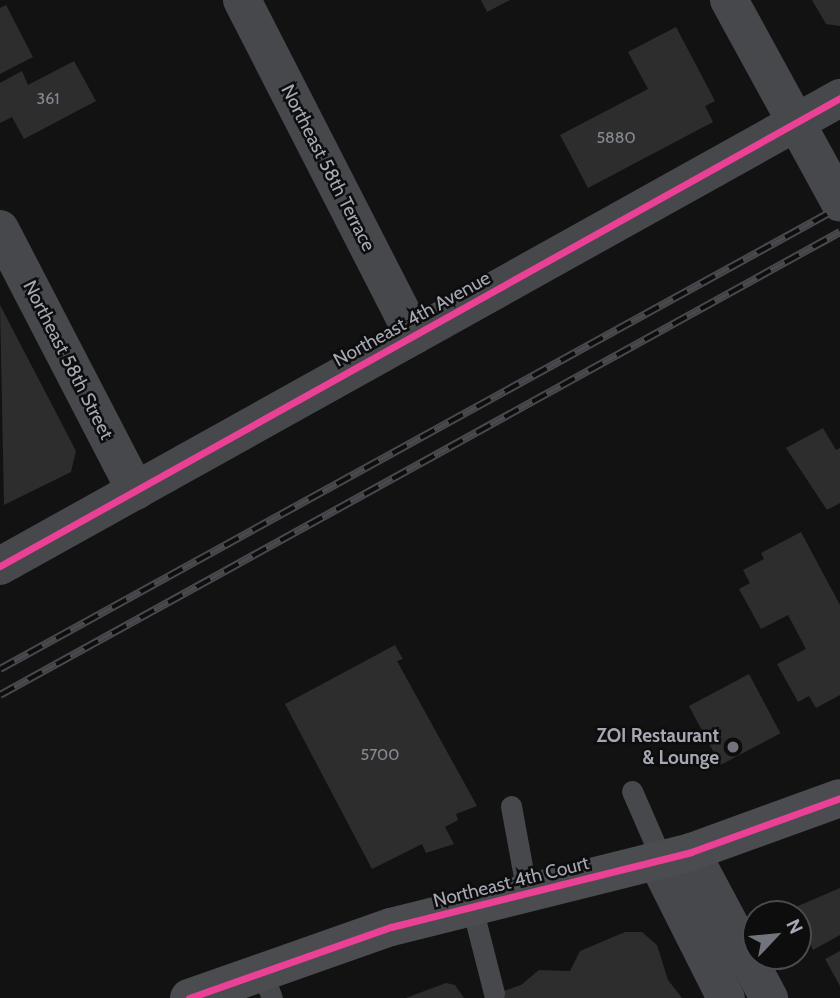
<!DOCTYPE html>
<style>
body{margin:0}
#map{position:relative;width:840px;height:998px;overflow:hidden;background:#121213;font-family:Cabin,sans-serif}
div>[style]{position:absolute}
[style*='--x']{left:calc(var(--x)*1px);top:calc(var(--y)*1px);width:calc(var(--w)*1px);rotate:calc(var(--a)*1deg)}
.building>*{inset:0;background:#2d2d2e;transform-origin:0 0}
.lane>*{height:21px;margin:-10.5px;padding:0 10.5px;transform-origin:10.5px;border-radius:10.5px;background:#47484b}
.street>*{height:38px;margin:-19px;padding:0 19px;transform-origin:19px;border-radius:19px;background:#47484b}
.secondary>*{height:38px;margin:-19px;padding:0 19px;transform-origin:19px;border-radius:19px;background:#4b4c4f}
.rail>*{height:8px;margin-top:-4px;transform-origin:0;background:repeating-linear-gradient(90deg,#0d0d0e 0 16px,#48494c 0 32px);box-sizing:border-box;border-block:2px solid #48494c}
.cycleway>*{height:7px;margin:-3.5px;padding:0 3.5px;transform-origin:3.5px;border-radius:3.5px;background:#ea4096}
.dots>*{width:19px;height:19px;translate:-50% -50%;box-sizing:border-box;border:4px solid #0d0d0e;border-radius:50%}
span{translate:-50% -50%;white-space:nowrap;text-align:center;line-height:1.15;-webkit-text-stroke:5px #0d0d0e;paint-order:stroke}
.number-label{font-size:16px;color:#878992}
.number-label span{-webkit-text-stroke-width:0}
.street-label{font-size:19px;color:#a5a8b3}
.poi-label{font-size:19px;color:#a5a8b3;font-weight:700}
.right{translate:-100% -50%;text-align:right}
.north{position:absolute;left:742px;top:900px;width:70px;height:70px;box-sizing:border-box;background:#0d0d0e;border:2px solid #4a4b50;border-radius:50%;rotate:64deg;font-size:19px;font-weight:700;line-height:28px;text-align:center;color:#a5a8b3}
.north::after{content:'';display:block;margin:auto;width:24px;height:32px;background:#72747b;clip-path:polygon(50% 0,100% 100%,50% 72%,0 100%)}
</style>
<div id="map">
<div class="building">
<div style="clip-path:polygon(481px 0,510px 0,487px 12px)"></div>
<div style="clip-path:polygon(812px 0,840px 0,840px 26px,826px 24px)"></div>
<div style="clip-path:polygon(6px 5px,33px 57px,0 74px,0 8px)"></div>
<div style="clip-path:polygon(676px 27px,715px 101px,705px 106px,713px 122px,588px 188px,560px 135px,648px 89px,628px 52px)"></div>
<div style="clip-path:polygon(74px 61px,96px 101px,24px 139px,12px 117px,0 123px,0 83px,22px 71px,28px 85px)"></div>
<div style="clip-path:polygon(0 305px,76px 451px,71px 472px,4px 505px)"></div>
<div style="clip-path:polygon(823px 428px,836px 450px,840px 448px,840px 503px,827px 510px,786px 448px)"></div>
<div style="clip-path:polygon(801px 532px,840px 605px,840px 695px,816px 708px,809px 696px,798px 702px,777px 664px,806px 649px,788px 615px,761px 629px,739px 589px,750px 583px,743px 570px,764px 559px,761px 553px)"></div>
<div style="clip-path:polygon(395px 645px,403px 659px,397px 661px,477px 806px,456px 814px,458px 820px,445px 827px,454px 844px,426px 853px,422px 844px,372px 869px,285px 704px)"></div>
<div style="left:749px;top:674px;width:67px;height:68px;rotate:62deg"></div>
<div style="clip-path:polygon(840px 888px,840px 935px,813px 950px,798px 914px,791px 909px)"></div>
<div style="clip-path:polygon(625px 932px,642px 932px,657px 945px,668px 980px,682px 998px,484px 998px,521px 985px,539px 970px,570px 971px,580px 951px)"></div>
<div style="clip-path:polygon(840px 951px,840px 986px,825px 959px)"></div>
<div style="clip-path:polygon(446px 983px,455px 985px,464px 998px,406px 998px)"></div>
</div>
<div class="lane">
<div style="--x:632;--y:791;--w:75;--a:66.5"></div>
<div style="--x:511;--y:806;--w:88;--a:79.6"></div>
<div style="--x:472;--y:907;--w:89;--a:75.7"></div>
<div style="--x:262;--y:971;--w:29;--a:70"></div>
</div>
<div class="street">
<div style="--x:242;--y:0;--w:377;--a:62.9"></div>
<div style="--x:729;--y:0;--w:231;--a:61.3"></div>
<div style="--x:0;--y:229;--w:295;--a:62.6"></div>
<div style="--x:0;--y:566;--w:962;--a:-29.12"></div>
<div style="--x:691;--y:852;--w:166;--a:61.9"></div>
<div style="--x:657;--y:861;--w:153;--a:63.3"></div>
</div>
<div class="secondary">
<div style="--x:189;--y:998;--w:214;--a:-19.4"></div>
<div style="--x:391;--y:927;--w:309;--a:-14"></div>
<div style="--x:691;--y:852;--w:158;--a:-19.9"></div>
</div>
<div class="rail">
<div style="--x:0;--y:669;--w:959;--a:-28.81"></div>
<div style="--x:0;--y:695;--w:959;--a:-28.86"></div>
</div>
<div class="cycleway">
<div style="--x:0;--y:566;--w:962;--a:-29.12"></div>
<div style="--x:189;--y:998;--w:214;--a:-19.4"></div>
<div style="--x:391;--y:927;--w:309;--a:-14"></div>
<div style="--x:691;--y:852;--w:158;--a:-19.9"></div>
</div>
<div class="dots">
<div style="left:733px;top:747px;background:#72747b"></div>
</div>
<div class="number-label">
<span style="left:48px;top:99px">361</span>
<span style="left:616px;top:138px">5880</span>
<span style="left:380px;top:755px">5700</span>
</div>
<div class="street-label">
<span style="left:328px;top:168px;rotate:63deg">Northeast 58th Terrace</span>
<span style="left:412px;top:319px;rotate:-29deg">Northeast 4th Avenue</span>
<span style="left:68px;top:360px;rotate:63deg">Northeast 58th Street</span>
<span style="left:511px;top:882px;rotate:-14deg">Northeast 4th Court</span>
</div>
<div class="poi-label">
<span class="right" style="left:719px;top:747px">ZOI Restaurant<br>&amp; Lounge</span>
</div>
<div class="north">N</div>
</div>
